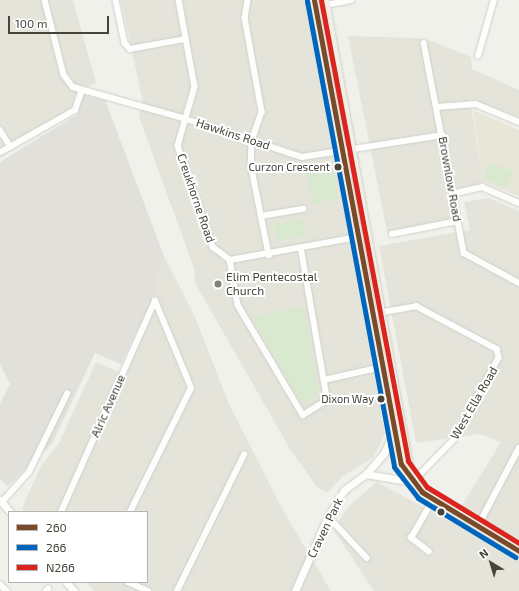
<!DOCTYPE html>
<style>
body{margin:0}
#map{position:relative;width:519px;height:591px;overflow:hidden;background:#f1f1ec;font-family:"Exo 2",sans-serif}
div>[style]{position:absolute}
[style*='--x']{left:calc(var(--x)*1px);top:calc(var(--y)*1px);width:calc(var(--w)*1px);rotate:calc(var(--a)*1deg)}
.residential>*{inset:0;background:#e5e4db}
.industrial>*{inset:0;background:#e1e0da}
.education>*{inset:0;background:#e7e6d9}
.green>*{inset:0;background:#d9e9cf;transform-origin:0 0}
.roads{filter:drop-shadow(0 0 1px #cfcfca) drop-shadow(0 0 1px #cfcfca)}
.minor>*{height:5.5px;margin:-2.75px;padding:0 2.75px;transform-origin:2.75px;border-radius:2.75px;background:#fdfdfc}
.tertiary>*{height:7px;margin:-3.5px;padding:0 3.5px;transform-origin:3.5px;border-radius:3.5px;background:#fdfdfc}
.primary>*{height:8px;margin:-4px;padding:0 4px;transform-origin:4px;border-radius:4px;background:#f0efe5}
.bus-1>*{height:5px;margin:-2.5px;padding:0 2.5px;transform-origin:2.5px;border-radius:2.5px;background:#7a4b2a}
.bus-2>*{height:5px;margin:-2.5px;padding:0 2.5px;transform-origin:2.5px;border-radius:2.5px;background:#0065bd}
.bus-3>*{height:5px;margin:-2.5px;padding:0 2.5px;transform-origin:2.5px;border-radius:2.5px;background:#dc241f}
.dots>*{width:11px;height:11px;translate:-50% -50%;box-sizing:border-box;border:2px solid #fff;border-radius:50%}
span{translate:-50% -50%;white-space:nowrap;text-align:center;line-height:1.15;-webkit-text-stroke:4px #fff;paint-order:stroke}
.bus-label{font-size:11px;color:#464439}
.right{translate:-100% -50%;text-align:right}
.street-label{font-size:12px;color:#464439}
.poi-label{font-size:12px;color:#464439}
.left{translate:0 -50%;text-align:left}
.legend{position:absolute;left:8px;top:511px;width:140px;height:72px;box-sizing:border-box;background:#fff;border:1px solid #b5b4b0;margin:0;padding:5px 7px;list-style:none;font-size:12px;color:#464439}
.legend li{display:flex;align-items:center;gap:8px;height:20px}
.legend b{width:20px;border:1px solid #b5b4b0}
.north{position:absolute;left:471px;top:543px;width:40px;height:40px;-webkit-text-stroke:3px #fff;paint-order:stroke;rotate:322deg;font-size:11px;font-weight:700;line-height:16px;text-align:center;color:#464439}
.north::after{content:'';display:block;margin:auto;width:14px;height:18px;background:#464439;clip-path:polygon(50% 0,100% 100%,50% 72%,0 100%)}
.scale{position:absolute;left:8px;top:16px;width:101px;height:18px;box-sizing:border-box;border:2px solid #464439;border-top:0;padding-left:5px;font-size:12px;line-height:14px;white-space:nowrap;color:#464439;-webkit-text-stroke:3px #fff;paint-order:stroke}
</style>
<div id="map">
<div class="residential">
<div style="clip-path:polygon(0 0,73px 0,96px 83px,83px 88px,76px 93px,74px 106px,0 158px)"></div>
<div style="clip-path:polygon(121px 0,308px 0,385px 434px,373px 458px,343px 476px,327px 493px,317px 487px,290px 449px,195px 283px,194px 268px,139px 117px,142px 98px)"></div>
<div style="clip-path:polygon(348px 36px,417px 38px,434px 42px,471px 57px,472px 69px,519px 90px,519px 117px,470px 99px,483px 182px,448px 192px,454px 219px,387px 232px)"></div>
<div style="clip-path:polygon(489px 198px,519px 211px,519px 539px,461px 507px,501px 442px,480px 434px,416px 443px,379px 246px,470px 230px,464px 202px)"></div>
<div style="clip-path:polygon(164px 256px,195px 317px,229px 404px,284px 512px,331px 591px,94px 591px,86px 582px,147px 582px,147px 512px,25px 512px,22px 508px,41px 466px,59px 443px,96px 362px,122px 374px)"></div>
<div style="clip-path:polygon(377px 482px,519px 559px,519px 591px,374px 591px,333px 529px,351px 504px)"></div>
</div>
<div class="industrial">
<div style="clip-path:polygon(83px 95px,105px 100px,164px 256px,150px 304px,121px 364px,95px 353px,52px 444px,8px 486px,0 479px,0 403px,10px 384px,0 365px,0 162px,78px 114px)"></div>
</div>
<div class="education">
<div style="clip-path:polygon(473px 110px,519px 130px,519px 196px,483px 182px)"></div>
</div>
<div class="green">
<div style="left:330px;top:162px;width:37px;height:26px;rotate:76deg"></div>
<div style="left:490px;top:162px;width:25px;height:18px;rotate:23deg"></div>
<div style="left:303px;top:219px;width:17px;height:30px;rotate:80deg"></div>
<div style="clip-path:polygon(304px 306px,319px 395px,306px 403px,297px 396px,252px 317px)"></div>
</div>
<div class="roads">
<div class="minor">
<div style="--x:45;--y:0;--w:77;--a:75.8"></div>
<div style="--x:64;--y:75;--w:15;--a:53"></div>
<div style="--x:73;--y:87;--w:117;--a:15.8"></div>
<div style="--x:186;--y:119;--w:122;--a:18.1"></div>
<div style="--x:302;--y:157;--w:142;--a:-8.9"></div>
<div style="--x:116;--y:0;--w:44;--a:78.2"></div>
<div style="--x:125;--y:43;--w:8;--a:50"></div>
<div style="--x:130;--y:49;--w:56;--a:-10.3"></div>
<div style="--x:179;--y:0;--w:88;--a:79.6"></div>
<div style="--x:195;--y:87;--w:61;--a:106.1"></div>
<div style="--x:178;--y:146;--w:107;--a:70.9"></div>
<div style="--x:213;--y:247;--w:21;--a:37"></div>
<div style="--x:230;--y:260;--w:130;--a:-10.2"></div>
<div style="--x:248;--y:0;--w:18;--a:99"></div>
<div style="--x:245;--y:18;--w:96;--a:79.7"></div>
<div style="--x:262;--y:112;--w:31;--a:109"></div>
<div style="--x:252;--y:141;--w:23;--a:92"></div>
<div style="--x:251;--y:164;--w:93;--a:78.8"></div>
<div style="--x:326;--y:5;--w:26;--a:-11"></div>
<div style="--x:424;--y:43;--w:214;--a:79.2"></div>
<div style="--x:464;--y:253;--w:63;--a:28.6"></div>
<div style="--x:478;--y:56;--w:58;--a:-74.1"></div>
<div style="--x:436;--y:107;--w:40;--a:-4.3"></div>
<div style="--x:476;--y:104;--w:47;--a:22.7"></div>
<div style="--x:0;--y:130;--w:20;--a:57"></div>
<div style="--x:1;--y:152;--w:85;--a:-29.6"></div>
<div style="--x:75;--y:110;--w:21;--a:-71"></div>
<div style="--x:452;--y:194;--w:31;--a:-13"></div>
<div style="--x:482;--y:187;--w:40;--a:23.4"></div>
<div style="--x:261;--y:216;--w:43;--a:-9.5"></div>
<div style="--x:392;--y:234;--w:67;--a:-11.1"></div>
<div style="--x:230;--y:260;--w:46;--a:79.9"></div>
<div style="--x:238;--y:305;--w:128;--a:59.4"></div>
<div style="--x:303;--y:415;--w:28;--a:-32"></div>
<div style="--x:327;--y:400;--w:153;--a:-99.8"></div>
<div style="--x:378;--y:313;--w:39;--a:-10"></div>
<div style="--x:416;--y:306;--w:92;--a:28"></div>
<div style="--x:497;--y:349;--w:9;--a:77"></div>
<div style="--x:499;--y:358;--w:92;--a:118.5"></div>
<div style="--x:455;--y:439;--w:60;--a:134.3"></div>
<div style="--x:324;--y:380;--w:59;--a:-12.6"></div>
<div style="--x:2;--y:502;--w:40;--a:-48"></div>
<div style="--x:29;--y:472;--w:87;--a:-64"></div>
<div style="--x:61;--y:512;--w:231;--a:-66"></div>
<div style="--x:130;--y:512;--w:138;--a:-63.8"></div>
<div style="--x:191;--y:388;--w:94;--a:-112.5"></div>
<div style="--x:328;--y:516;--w:57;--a:47.1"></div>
<div style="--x:478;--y:526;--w:88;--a:-62.3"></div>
<div style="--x:429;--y:552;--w:23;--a:-142"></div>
<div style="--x:411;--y:538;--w:44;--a:-59.9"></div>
<div style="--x:128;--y:582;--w:22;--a:24"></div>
<div style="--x:0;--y:584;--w:10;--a:45"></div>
<div style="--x:46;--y:591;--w:3;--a:-45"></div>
<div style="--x:177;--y:591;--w:152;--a:-63.8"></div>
</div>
<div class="tertiary">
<div style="--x:366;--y:474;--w:28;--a:-49"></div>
<div style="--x:384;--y:453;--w:23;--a:-65"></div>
<div style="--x:0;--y:500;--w:16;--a:50"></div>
<div style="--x:66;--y:582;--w:12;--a:48"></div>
<div style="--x:295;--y:591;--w:82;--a:-66.3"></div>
<div style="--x:328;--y:516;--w:31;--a:-58"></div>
<div style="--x:344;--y:490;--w:27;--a:-36"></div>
<div style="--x:366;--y:474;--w:48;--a:9.7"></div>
</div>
<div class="primary">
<div style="--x:314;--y:0;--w:472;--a:79.4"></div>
<div style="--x:401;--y:464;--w:35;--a:53"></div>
<div style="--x:422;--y:492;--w:114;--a:31.3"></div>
<div style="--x:325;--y:0;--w:486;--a:79.8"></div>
</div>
</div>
<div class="bus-1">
<div style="--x:314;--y:0;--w:472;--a:79.4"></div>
<div style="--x:401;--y:464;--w:35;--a:53"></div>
<div style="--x:422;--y:492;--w:114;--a:31.3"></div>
</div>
<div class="bus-2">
<div style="--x:307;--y:1;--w:474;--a:79.4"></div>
<div style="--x:394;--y:467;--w:39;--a:52"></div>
<div style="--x:418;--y:498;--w:114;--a:31.3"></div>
</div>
<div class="bus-3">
<div style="--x:321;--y:0;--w:469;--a:79.3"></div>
<div style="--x:408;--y:461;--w:32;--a:54"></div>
<div style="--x:427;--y:487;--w:108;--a:31.3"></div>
</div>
<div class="dots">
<div style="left:338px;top:167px;background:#464439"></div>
<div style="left:218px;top:284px;background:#828178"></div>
<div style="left:381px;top:399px;background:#464439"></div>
<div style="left:441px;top:512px;background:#464439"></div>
</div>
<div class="bus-label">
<span class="right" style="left:330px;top:167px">Curzon Crescent</span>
<span class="right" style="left:374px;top:399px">Dixon Way</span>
</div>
<div class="street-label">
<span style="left:233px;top:134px;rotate:18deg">Hawkins Road</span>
<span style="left:450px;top:179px;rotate:80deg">Brownlow Road</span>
<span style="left:196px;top:198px;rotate:71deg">Creukhorne Road</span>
<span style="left:474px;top:403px;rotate:-60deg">West Ella Road</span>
<span style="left:108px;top:406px;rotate:-66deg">Alric Avenue</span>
<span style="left:325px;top:528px;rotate:-64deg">Craven Park</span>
</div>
<div class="poi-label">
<span class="left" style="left:226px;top:284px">Elim Pentecostal<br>Church</span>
</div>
<ul class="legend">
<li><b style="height:5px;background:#7a4b2a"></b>260</li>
<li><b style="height:5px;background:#0065bd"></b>266</li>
<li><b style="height:5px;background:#dc241f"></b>N266</li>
</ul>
<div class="north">N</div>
<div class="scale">100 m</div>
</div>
